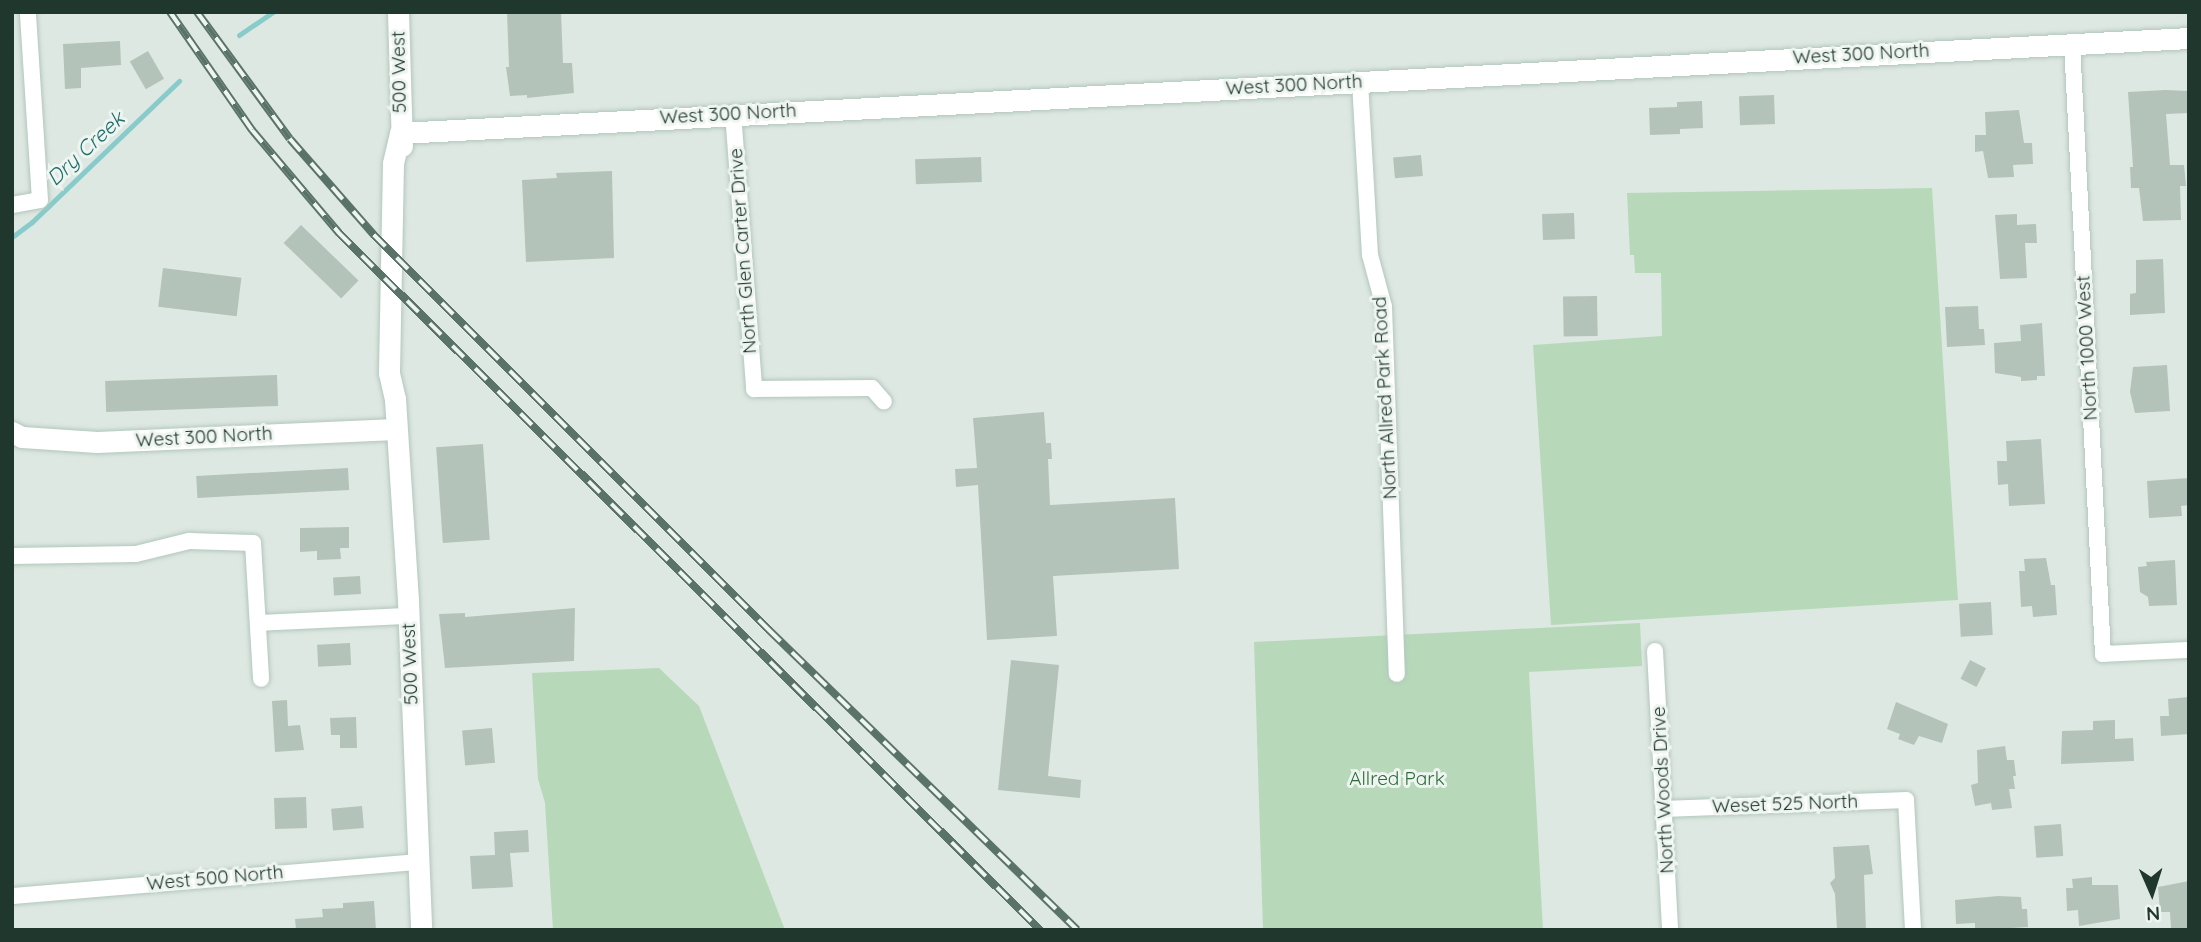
<!DOCTYPE html>
<style>
body{margin:0}
#map{position:relative;width:2201px;height:942px;overflow:hidden;background:#dee8e2;font-family:Quicksand,sans-serif}
div>[style]{position:absolute}
[style*='--x']{left:calc(var(--x)*1px);top:calc(var(--y)*1px);width:calc(var(--w)*1px);rotate:calc(var(--a)*1deg)}
.green>*{inset:0;background:#b7d9ba}
.stream>*{height:5px;margin:-2.5px;padding:0 2.5px;transform-origin:2.5px;border-radius:2.5px;background:#88cbca}
.building>*{inset:0;background:#b3c3ba;transform-origin:0 0}
.roads{filter:drop-shadow(0 0 2px #b2c7bc) drop-shadow(0 0 2px #b2c7bc)}
.street>*{height:16px;margin:-8px;padding:0 8px;transform-origin:8px;border-radius:8px;background:#fff}
.secondary>*{height:21px;margin:-10.5px;padding:0 10.5px;transform-origin:10.5px;border-radius:10.5px;background:#fff}
.rail>*{height:8px;margin-top:-4px;transform-origin:0;background:repeating-linear-gradient(90deg,#eef5f0 0 16px,#5a7368 0 32px);box-sizing:border-box;border-block:2px solid #5a7368}
span{translate:-50% -50%;white-space:nowrap;text-align:center;line-height:1.15;-webkit-text-stroke:6px #eef5f0;paint-order:stroke}
.street-label{font-size:19px;color:#20372d}
.park-label{font-size:19px;color:#2d6b3a}
.water-label{font-size:21px;color:#1f6e6e;font-style:italic}
.frame{position:absolute;inset:0;border:14px solid #20372d;pointer-events:none}
.north{position:absolute;left:2117px;top:858px;width:70px;height:70px;-webkit-text-stroke:5px #eef5f0;paint-order:stroke;rotate:177deg;font-size:19px;font-weight:700;line-height:28px;text-align:center;color:#20372d}
.north::after{content:'';display:block;margin:auto;width:24px;height:32px;background:#20372d;clip-path:polygon(50% 0,100% 100%,50% 72%,0 100%)}
</style>
<div id="map">
<div class="green">
<div style="clip-path:polygon(1932px 188px,1958px 600px,1551px 625px,1533px 345px,1662px 336px,1661px 273px,1635px 273px,1634px 255px,1630px 255px,1627px 193px)"></div>
<div style="clip-path:polygon(1640px 623px,1642px 666px,1529px 672px,1543px 930px,1263px 930px,1254px 642px)"></div>
<div style="clip-path:polygon(659px 668px,699px 706px,785px 930px,553px 930px,545px 803px,538px 779px,532px 673px)"></div>
</div>
<div class="stream">
<div style="--x:239;--y:35;--w:41;--a:-34.1"></div>
<div style="--x:12;--y:237;--w:25;--a:-37"></div>
<div style="--x:32;--y:222;--w:204;--a:-43.8"></div>
</div>
<div class="building">
<div style="clip-path:polygon(507px 12px,561px 12px,563px 63px,572px 63px,574px 93px,527px 98px,527px 95px,510px 96px,506px 67px,509px 67px)"></div>
<div style="clip-path:polygon(120px 41px,121px 65px,81px 68px,81px 88px,65px 89px,63px 44px)"></div>
<div style="left:148px;top:51px;width:32px;height:21px;rotate:60deg"></div>
<div style="clip-path:polygon(2165px 90px,2189px 91px,2189px 113px,2166px 114px,2170px 165px,2184px 165px,2186px 186px,2180px 186px,2181px 220px,2143px 221px,2139px 188px,2131px 188px,2130px 167px,2133px 167px,2128px 92px)"></div>
<div style="left:1774px;top:95px;width:29px;height:35px;rotate:88deg"></div>
<div style="clip-path:polygon(1702px 101px,1703px 128px,1680px 129px,1680px 134px,1650px 135px,1649px 108px,1677px 107px,1677px 102px)"></div>
<div style="clip-path:polygon(2019px 110px,2024px 143px,2032px 143px,2033px 164px,2013px 165px,2014px 177px,1988px 178px,1983px 151px,1975px 152px,1975px 135px,1986px 135px,1985px 112px)"></div>
<div style="left:1421px;top:155px;width:21px;height:28px;rotate:85deg"></div>
<div style="left:981px;top:157px;width:25px;height:66px;rotate:88deg"></div>
<div style="clip-path:polygon(612px 171px,614px 258px,526px 262px,522px 180px,557px 178px,556px 173px)"></div>
<div style="left:1574px;top:213px;width:26px;height:32px;rotate:88deg"></div>
<div style="clip-path:polygon(2017px 214px,2017px 225px,2036px 224px,2037px 243px,2025px 243px,2027px 278px,2000px 279px,1995px 215px)"></div>
<div style="left:301px;top:225px;width:80px;height:25px;rotate:44deg"></div>
<div style="clip-path:polygon(2163px 259px,2165px 313px,2130px 315px,2130px 294px,2136px 293px,2136px 260px)"></div>
<div style="left:163px;top:268px;width:79px;height:39px;rotate:7deg"></div>
<div style="left:1597px;top:296px;width:40px;height:34px;rotate:89deg"></div>
<div style="clip-path:polygon(1978px 306px,1979px 329px,1984px 329px,1985px 345px,1947px 347px,1945px 307px)"></div>
<div style="clip-path:polygon(2042px 323px,2045px 376px,2037px 376px,2037px 380px,2021px 381px,2021px 377px,1995px 373px,1994px 343px,2021px 341px,2020px 325px)"></div>
<div style="clip-path:polygon(2167px 365px,2170px 411px,2135px 413px,2130px 392px,2133px 367px)"></div>
<div style="left:277px;top:375px;width:31px;height:172px;rotate:88deg"></div>
<div style="clip-path:polygon(1044px 412px,1046px 443px,1051px 443px,1052px 459px,1048px 459px,1050px 505px,1175px 498px,1179px 569px,1053px 576px,1057px 636px,987px 640px,978px 485px,956px 487px,955px 469px,977px 468px,973px 418px)"></div>
<div style="clip-path:polygon(2041px 439px,2045px 504px,2009px 506px,2008px 484px,1998px 485px,1997px 461px,2007px 461px,2006px 441px)"></div>
<div style="left:483px;top:444px;width:96px;height:47px;rotate:86deg"></div>
<div style="left:348px;top:468px;width:22px;height:152px;rotate:87deg"></div>
<div style="clip-path:polygon(2189px 478px,2189px 505px,2181px 506px,2182px 516px,2149px 518px,2147px 481px)"></div>
<div style="clip-path:polygon(349px 527px,349px 548px,340px 548px,341px 559px,317px 560px,317px 551px,300px 552px,300px 528px)"></div>
<div style="clip-path:polygon(2046px 558px,2051px 585px,2055px 585px,2057px 615px,2033px 617px,2032px 606px,2021px 607px,2019px 571px,2025px 571px,2024px 559px)"></div>
<div style="clip-path:polygon(2175px 560px,2177px 605px,2149px 606px,2148px 597px,2140px 592px,2138px 567px,2147px 566px,2146px 562px)"></div>
<div style="left:360px;top:576px;width:18px;height:27px;rotate:87deg"></div>
<div style="left:1991px;top:602px;width:33px;height:32px;rotate:87deg"></div>
<div style="clip-path:polygon(575px 608px,574px 661px,445px 668px,439px 614px,465px 613px,465px 617px)"></div>
<div style="left:350px;top:643px;width:22px;height:33px;rotate:87deg"></div>
<div style="clip-path:polygon(1011px 660px,1059px 665px,1048px 776px,1081px 780px,1080px 798px,998px 790px)"></div>
<div style="left:1970px;top:660px;width:18px;height:21px;rotate:27deg"></div>
<div style="clip-path:polygon(2189px 697px,2189px 734px,2161px 736px,2160px 716px,2169px 716px,2168px 699px)"></div>
<div style="clip-path:polygon(287px 700px,288px 726px,300px 725px,304px 750px,275px 752px,272px 701px)"></div>
<div style="clip-path:polygon(1896px 702px,1948px 724px,1942px 743px,1919px 736px,1914px 745px,1898px 739px,1900px 734px,1887px 729px)"></div>
<div style="clip-path:polygon(356px 717px,357px 748px,340px 748px,340px 735px,331px 735px,330px 718px)"></div>
<div style="clip-path:polygon(2115px 720px,2115px 739px,2133px 738px,2134px 761px,2061px 764px,2062px 731px,2093px 730px,2093px 721px)"></div>
<div style="left:492px;top:728px;width:35px;height:30px;rotate:85deg"></div>
<div style="clip-path:polygon(2005px 746px,2007px 760px,2014px 760px,2016px 776px,2013px 776px,2015px 789px,2009px 789px,2012px 808px,1992px 810px,1991px 803px,1975px 806px,1971px 785px,1978px 783px,1977px 750px)"></div>
<div style="left:306px;top:797px;width:31px;height:32px;rotate:88deg"></div>
<div style="left:362px;top:806px;width:22px;height:31px;rotate:85deg"></div>
<div style="left:2061px;top:824px;width:32px;height:27px;rotate:86deg"></div>
<div style="clip-path:polygon(528px 830px,529px 852px,510px 853px,513px 887px,472px 889px,470px 856px,495px 855px,494px 832px)"></div>
<div style="clip-path:polygon(1869px 845px,1873px 874px,1864px 875px,1866px 930px,1837px 930px,1835px 894px,1830px 883px,1835px 878px,1833px 847px)"></div>
<div style="clip-path:polygon(2092px 877px,2092px 885px,2118px 885px,2120px 919px,2079px 926px,2078px 910px,2067px 911px,2066px 888px,2073px 888px,2072px 879px)"></div>
<div style="clip-path:polygon(2189px 881px,2189px 928px,2171px 929px,2170px 912px,2160px 912px,2158px 887px)"></div>
<div style="clip-path:polygon(1998px 896px,2021px 897px,2022px 909px,2027px 909px,2028px 927px,1975px 930px,1975px 923px,1956px 924px,1955px 900px)"></div>
<div style="clip-path:polygon(374px 901px,376px 930px,296px 930px,295px 919px,323px 917px,322px 909px,343px 908px,343px 903px)"></div>
</div>
<div class="roads">
<div class="street">
<div style="--x:2072;--y:43;--w:612;--a:87.1"></div>
<div style="--x:2103;--y:654;--w:86;--a:-2.7"></div>
<div style="--x:1360;--y:82;--w:173;--a:86.7"></div>
<div style="--x:1370;--y:255;--w:54;--a:74.9"></div>
<div style="--x:1384;--y:307;--w:367;--a:88"></div>
<div style="--x:733;--y:113;--w:277;--a:85.6"></div>
<div style="--x:754;--y:389;--w:118;--a:-0.5"></div>
<div style="--x:872;--y:388;--w:18;--a:49"></div>
<div style="--x:12;--y:205;--w:28;--a:-10"></div>
<div style="--x:40;--y:200;--w:188;--a:-93.7"></div>
<div style="--x:12;--y:556;--w:124;--a:-0.9"></div>
<div style="--x:136;--y:554;--w:55;--a:-13.8"></div>
<div style="--x:189;--y:541;--w:64;--a:1.8"></div>
<div style="--x:253;--y:543;--w:136;--a:86.6"></div>
<div style="--x:258;--y:623;--w:150;--a:-2.7"></div>
<div style="--x:1655;--y:651;--w:279;--a:86.9"></div>
<div style="--x:1664;--y:809;--w:242;--a:-2.1"></div>
<div style="--x:1906;--y:800;--w:130;--a:86.9"></div>
<div style="--x:12;--y:896;--w:406;--a:-4.8"></div>
</div>
<div class="secondary">
<div style="--x:398;--y:12;--w:134;--a:88.3"></div>
<div style="--x:400;--y:133;--w:1792;--a:-3.04"></div>
<div style="--x:400;--y:133;--w:31;--a:103"></div>
<div style="--x:393;--y:163;--w:210;--a:91.1"></div>
<div style="--x:389;--y:373;--w:27;--a:77"></div>
<div style="--x:395;--y:399;--w:202;--a:86.3"></div>
<div style="--x:408;--y:601;--w:329;--a:87.7"></div>
<div style="--x:12;--y:432;--w:11;--a:27"></div>
<div style="--x:22;--y:437;--w:75;--a:3.8"></div>
<div style="--x:97;--y:442;--w:299;--a:-2.5"></div>
</div>
</div>
<div class="rail">
<div style="--x:170;--y:12;--w:144;--a:55.2"></div>
<div style="--x:252;--y:130;--w:135;--a:49.8"></div>
<div style="--x:339;--y:233;--w:989;--a:44.84"></div>
<div style="--x:197;--y:12;--w:157;--a:53.8"></div>
<div style="--x:290;--y:139;--w:128;--a:48.8"></div>
<div style="--x:374;--y:235;--w:559;--a:45"></div>
<div style="--x:769;--y:630;--w:430;--a:44.2"></div>
</div>
<div class="street-label">
<span style="left:1861px;top:54px;rotate:-3deg">West 300 North</span>
<span style="left:399px;top:72px;rotate:-91deg">500 West</span>
<span style="left:1294px;top:85px;rotate:-3deg">West 300 North</span>
<span style="left:728px;top:114px;rotate:-3deg">West 300 North</span>
<span style="left:743px;top:251px;rotate:-94deg">North Glen Carter Drive</span>
<span style="left:2087px;top:348px;rotate:-93deg">North 1000 West</span>
<span style="left:1385px;top:398px;rotate:-93deg">North Allred Park Road</span>
<span style="left:204px;top:437px;rotate:-3deg">West 300 North</span>
<span style="left:410px;top:664px;rotate:-92deg">500 West</span>
<span style="left:1663px;top:790px;rotate:-93deg">North Woods Drive</span>
<span style="left:1785px;top:804px;rotate:-2deg">Weset 525 North</span>
<span style="left:215px;top:878px;rotate:-5deg">West 500 North</span>
</div>
<div class="park-label">
<span style="left:1397px;top:779px">Allred Park</span>
</div>
<div class="water-label">
<span style="left:85px;top:148px;rotate:-43deg">Dry Creek</span>
</div>
<div class="frame"></div>
<div class="north">N</div>
</div>
